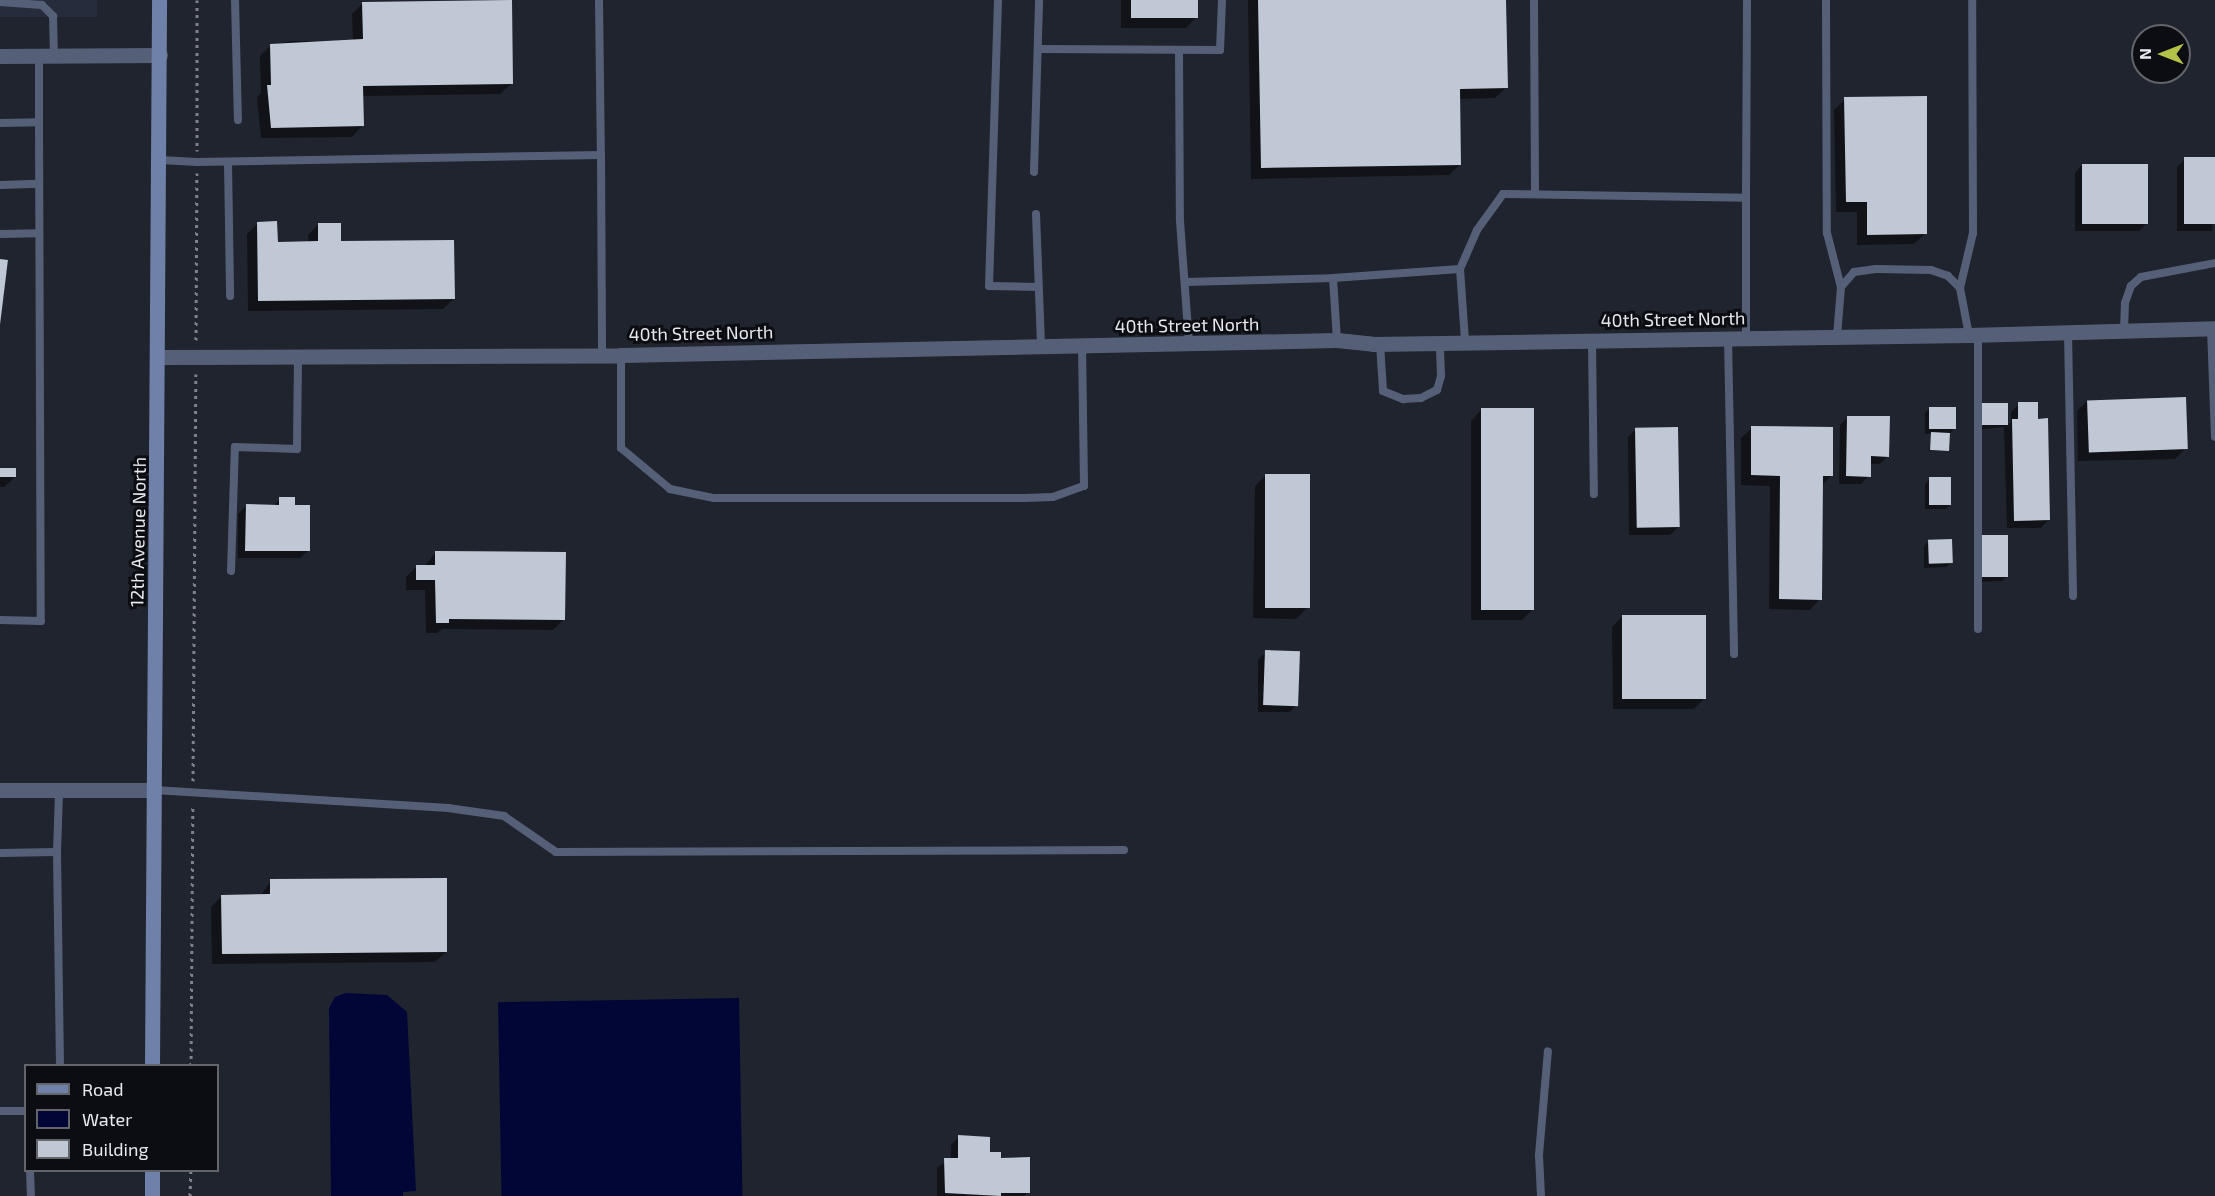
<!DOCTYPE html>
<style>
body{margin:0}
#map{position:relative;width:2215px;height:1196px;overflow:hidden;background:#20242e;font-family:"Exo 2",sans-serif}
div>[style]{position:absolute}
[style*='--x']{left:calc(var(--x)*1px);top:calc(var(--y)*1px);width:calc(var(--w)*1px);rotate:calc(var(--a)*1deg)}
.built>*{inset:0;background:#262c3c;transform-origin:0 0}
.water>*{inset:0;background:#010637;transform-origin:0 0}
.shadow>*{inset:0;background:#0007}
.building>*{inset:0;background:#c1c8d5;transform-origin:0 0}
.path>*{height:3px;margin-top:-1.5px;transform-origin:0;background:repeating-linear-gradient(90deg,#7f828b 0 3px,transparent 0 7.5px)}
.service>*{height:8px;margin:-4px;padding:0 4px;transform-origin:4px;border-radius:4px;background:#556078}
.minor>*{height:15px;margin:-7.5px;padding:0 7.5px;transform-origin:7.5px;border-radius:7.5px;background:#556078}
.secondary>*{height:15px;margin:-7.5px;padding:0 7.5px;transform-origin:7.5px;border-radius:7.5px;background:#7081a9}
span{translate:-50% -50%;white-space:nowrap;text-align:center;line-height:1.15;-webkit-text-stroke:6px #0b0d12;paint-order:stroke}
.street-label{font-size:18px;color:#e6e9f0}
.legend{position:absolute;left:24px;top:1064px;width:195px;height:108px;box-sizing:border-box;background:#0b0d12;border:2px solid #63656b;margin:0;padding:8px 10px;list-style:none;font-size:18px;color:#e6e9f0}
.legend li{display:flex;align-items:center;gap:12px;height:30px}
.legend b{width:30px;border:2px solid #63656b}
.north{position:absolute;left:2131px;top:24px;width:60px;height:60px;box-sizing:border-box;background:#0b0d12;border:2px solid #63656b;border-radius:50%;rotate:270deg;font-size:16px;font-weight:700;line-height:24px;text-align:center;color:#e6e9f0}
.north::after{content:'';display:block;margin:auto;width:21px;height:27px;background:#b4c24a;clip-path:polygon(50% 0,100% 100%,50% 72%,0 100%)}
</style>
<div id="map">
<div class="built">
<div style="left:0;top:0;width:97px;height:17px"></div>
</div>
<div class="water">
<div style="clip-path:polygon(346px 993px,387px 995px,407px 1012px,416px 1191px,403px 1192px,403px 1196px,331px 1196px,329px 1008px,335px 997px)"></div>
<div style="left:739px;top:998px;width:198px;height:241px;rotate:89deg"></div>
</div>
<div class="shadow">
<div style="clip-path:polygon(1121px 0,1197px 0,1196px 17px,1186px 28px,1121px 28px)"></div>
<div style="clip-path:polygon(1248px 0,1504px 0,1506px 88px,1495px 98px,1459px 99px,1460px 165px,1449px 175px,1251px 179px)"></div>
<div style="clip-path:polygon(363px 3px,511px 84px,500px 94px,362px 96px,362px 126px,352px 137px,261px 138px,257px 97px,261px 93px,260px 56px,271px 45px,292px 41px,353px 41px,352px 14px)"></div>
<div style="clip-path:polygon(1845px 99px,1925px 234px,1914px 244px,1857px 245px,1857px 212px,1836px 212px,1834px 110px)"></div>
<div style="clip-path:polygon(2185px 159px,2215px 161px,2212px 231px,2177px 231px,2177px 167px)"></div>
<div style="clip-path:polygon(2082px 165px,2147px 223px,2139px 231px,2075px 231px,2075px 173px)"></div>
<div style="clip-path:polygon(258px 223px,276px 243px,308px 243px,308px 235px,319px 224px,340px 242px,454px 298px,443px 309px,248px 311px,247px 234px)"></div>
<div style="clip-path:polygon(2087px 401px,2186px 448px,2175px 459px,2078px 461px,2077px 411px)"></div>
<div style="clip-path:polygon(2019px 404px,2037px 420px,2048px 520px,2041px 528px,2007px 528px,2004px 427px,1977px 430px,1977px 410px,2007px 405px,2007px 426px,2011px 422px,2011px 412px)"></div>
<div style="clip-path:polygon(1930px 408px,1954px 429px,1949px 434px,1946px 451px,1929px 451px,1932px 434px,1925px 434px,1925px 413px)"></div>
<div style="clip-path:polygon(1481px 410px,1533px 609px,1522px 620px,1471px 620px,1471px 421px)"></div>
<div style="clip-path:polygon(1847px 418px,1888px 456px,1880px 464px,1869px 464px,1869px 476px,1861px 484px,1839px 484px,1840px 425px)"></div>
<div style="clip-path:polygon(1752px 428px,1831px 476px,1822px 485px,1820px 599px,1810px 610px,1769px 609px,1770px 486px,1741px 485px,1741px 438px)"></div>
<div style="clip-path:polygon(1636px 429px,1678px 527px,1670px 535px,1629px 535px,1628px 437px)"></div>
<div style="clip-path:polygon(0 469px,15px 477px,4px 487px,0 487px)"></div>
<div style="clip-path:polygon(1265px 476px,1307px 608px,1296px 619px,1253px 618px,1255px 486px)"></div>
<div style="clip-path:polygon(1930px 479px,1951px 504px,1946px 509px,1925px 509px,1925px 484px)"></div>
<div style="clip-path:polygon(280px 499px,293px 506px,308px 551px,300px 558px,238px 558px,238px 514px,246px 506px,273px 506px)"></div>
<div style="clip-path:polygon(1929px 541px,1951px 562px,1946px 567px,1924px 568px,1924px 546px)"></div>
<div style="clip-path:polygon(1976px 542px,2007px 576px,2002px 581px,1977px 582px)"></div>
<div style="clip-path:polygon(436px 552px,564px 619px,553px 630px,442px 629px,437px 633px,426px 633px,425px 590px,406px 590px,406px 577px,417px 566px,425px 566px)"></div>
<div style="clip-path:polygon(1623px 616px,1704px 699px,1694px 709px,1613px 709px,1612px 627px)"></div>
<div style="clip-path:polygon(1266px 652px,1297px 704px,1290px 712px,1258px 712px,1258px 660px)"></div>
<div style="clip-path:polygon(271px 881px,446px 952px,435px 962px,212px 964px,211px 907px,222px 896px,260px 896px)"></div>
<div style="clip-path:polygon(959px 1137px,1000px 1159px,1028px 1192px,1024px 1196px,937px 1196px,937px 1167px,951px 1160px,951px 1145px)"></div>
</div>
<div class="building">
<div style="clip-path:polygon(512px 0,513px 84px,363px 86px,364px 126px,271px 128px,267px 85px,271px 85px,270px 44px,363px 39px,362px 2px)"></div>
<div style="left:1131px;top:0;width:67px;height:18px"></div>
<div style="clip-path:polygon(1258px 0,1506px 0,1508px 88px,1460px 89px,1461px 165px,1261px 168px)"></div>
<div style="clip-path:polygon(1927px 96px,1927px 234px,1867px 235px,1867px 202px,1846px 202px,1844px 97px)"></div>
<div style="left:2184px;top:157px;width:31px;height:67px"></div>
<div style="left:2082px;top:164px;width:66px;height:60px"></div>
<div style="clip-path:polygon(277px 221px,278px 242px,318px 241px,318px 223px,341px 223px,341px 241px,454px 240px,455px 299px,258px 301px,257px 222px)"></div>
<div style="left:0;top:259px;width:8px;height:161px;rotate:7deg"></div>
<div style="left:2186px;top:397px;width:52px;height:99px;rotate:88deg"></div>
<div style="clip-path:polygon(2018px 402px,2038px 402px,2038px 419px,2048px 418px,2050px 520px,2014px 521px,2012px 419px,2018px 419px)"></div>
<div style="left:1981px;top:403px;width:27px;height:22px"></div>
<div style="left:1929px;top:407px;width:27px;height:22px"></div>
<div style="left:1481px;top:408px;width:53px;height:202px"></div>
<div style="clip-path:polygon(1847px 416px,1890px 416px,1889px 457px,1871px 456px,1871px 477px,1846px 476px)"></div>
<div style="clip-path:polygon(1751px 426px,1833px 427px,1833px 476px,1823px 476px,1822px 600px,1779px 599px,1780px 476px,1751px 475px)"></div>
<div style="left:1678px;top:427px;width:100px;height:43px;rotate:89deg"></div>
<div style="left:1931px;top:432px;width:19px;height:18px;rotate:3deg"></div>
<div style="left:0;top:468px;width:16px;height:9px"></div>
<div style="left:1265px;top:474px;width:45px;height:134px"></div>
<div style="left:1929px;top:477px;width:22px;height:28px"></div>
<div style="clip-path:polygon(279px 497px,295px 497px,295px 505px,310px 505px,310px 551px,245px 551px,246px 504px,279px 505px)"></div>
<div style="left:2008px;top:535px;width:42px;height:27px;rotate:90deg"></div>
<div style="left:1952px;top:539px;width:24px;height:24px;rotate:88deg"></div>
<div style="clip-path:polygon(435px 551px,566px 552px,565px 620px,449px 619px,449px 623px,436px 623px,435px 580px,416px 580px,416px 565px,435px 565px)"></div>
<div style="left:1622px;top:615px;width:84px;height:84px"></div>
<div style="left:1265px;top:650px;width:35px;height:55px;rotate:2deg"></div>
<div style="clip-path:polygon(447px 878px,447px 952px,222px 954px,221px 895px,270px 894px,270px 879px)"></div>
<div style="clip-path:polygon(958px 1135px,990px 1137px,990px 1152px,1001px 1152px,1001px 1158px,1030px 1157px,1030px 1193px,1001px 1193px,1001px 1196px,945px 1193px,944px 1158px,958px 1158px)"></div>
</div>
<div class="path">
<div style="--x:197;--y:0;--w:151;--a:90"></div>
<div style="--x:196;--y:340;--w:167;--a:-89.7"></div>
<div style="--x:193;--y:781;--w:407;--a:-89.6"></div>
<div style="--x:191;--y:1066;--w:260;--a:-89.6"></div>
<div style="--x:190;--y:1196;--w:26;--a:-88"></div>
</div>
<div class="service">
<div style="--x:235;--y:0;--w:120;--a:88.6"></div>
<div style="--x:599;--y:0;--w:155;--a:89.3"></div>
<div style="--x:998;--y:0;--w:286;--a:91.8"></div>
<div style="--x:989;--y:286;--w:49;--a:1.2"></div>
<div style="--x:1534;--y:0;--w:194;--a:89.7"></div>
<div style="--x:1826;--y:0;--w:233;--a:89.8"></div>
<div style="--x:1827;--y:233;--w:56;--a:75.5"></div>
<div style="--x:0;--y:2;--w:42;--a:4.1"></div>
<div style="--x:42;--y:5;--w:16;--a:45"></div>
<div style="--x:53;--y:16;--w:41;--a:88.6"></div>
<div style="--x:1038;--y:49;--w:182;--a:0.3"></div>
<div style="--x:1220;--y:50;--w:50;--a:-87.7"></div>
<div style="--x:1179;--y:50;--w:171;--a:89.7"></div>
<div style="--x:1180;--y:221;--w:122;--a:85.8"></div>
<div style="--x:39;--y:122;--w:65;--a:-90"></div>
<div style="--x:0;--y:123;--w:39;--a:-1"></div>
<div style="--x:39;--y:122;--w:499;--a:89.8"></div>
<div style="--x:41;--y:621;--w:41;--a:-178.6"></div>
<div style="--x:160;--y:160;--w:37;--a:3"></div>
<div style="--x:197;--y:162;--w:404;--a:-1"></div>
<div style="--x:601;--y:155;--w:199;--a:89.7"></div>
<div style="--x:228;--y:162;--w:134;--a:89.1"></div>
<div style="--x:1034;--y:172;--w:172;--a:-88.3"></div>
<div style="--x:0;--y:185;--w:38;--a:-2"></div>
<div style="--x:1746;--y:198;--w:198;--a:-89.7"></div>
<div style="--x:1036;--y:214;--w:133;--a:87.8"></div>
<div style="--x:0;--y:234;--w:39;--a:-1"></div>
<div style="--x:1460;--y:269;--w:43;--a:-66.4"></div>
<div style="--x:1477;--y:230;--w:44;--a:-54.2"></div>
<div style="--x:1503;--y:194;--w:243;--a:0.9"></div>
<div style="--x:1746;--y:198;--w:139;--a:90"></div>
<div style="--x:1185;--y:282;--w:148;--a:-1.5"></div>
<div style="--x:1960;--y:288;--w:57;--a:-76.7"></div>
<div style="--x:1973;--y:233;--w:233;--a:-90.2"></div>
<div style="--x:2211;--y:328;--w:109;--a:87.9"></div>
<div style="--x:2124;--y:331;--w:28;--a:-88"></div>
<div style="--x:2125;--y:303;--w:18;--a:-71"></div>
<div style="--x:2131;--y:286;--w:13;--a:-42"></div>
<div style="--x:2141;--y:277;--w:75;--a:-10.7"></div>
<div style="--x:2068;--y:333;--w:263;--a:88.9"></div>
<div style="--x:1978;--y:335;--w:294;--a:90"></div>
<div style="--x:1837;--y:336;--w:49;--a:-85.3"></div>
<div style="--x:1841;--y:287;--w:20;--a:-49"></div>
<div style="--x:1854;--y:272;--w:22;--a:-8"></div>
<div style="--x:1876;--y:269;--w:55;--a:1"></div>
<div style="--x:1931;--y:270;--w:18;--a:19"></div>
<div style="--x:1948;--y:276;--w:17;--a:45"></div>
<div style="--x:1960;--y:288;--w:48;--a:79.2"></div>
<div style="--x:1728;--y:338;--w:316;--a:88.9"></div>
<div style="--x:1337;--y:340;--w:62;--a:-93.7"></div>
<div style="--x:1333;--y:278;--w:127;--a:-4.1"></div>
<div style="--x:1460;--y:269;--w:72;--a:86"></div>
<div style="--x:1592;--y:341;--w:153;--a:89.3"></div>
<div style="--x:1380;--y:344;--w:47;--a:86.3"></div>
<div style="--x:1383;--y:391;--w:22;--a:22"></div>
<div style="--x:1403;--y:399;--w:18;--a:-3"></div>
<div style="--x:1421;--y:398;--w:18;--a:-27"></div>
<div style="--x:1437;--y:390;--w:15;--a:-74"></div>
<div style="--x:1441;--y:376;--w:33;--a:-92"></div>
<div style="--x:621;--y:355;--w:93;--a:90"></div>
<div style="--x:621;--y:448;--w:64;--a:39.9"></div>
<div style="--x:670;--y:489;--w:45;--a:11.6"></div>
<div style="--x:714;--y:498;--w:310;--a:0"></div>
<div style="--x:1024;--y:498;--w:29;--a:-2"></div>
<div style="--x:1053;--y:497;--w:33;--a:-20"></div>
<div style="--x:1084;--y:486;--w:139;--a:-90.8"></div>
<div style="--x:231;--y:571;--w:124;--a:-88.2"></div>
<div style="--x:235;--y:447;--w:62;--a:1.8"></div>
<div style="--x:297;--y:449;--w:92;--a:-89.4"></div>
<div style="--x:154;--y:790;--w:295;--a:3.5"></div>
<div style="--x:448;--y:808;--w:57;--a:8.1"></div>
<div style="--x:504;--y:816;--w:63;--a:34.7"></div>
<div style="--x:556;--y:852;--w:568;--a:-0.2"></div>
<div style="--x:57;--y:852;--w:214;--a:89.2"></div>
<div style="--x:0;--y:853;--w:57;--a:-1"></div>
<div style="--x:57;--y:852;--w:60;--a:-88.1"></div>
<div style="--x:0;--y:1111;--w:26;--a:0"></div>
<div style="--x:30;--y:1170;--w:26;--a:88"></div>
<div style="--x:1541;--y:1196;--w:41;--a:-92.8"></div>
<div style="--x:1539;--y:1155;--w:104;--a:-85.1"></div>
</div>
<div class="minor">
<div style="--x:0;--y:56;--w:160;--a:-0.4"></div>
<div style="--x:160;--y:357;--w:461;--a:-0.2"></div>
<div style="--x:621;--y:355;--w:716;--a:-1.2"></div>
<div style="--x:1337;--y:340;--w:36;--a:6"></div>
<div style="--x:1373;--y:344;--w:596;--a:-0.87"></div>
<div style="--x:1969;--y:335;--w:246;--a:-1.6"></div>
<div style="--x:0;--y:790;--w:154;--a:0"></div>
</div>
<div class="secondary">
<div style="--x:152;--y:1066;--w:1066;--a:-89.62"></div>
<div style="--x:152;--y:1196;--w:26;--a:-90"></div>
</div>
<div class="street-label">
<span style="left:1673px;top:319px;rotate:-1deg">40th Street North</span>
<span style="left:1187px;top:325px;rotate:-1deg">40th Street North</span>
<span style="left:701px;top:333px;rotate:-1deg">40th Street North</span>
<span style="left:138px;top:532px;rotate:-89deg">12th Avenue North</span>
</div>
<ul class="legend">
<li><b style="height:8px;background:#7081a9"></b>Road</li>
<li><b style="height:16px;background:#010637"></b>Water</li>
<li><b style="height:16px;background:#c1c8d5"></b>Building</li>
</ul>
<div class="north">N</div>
</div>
